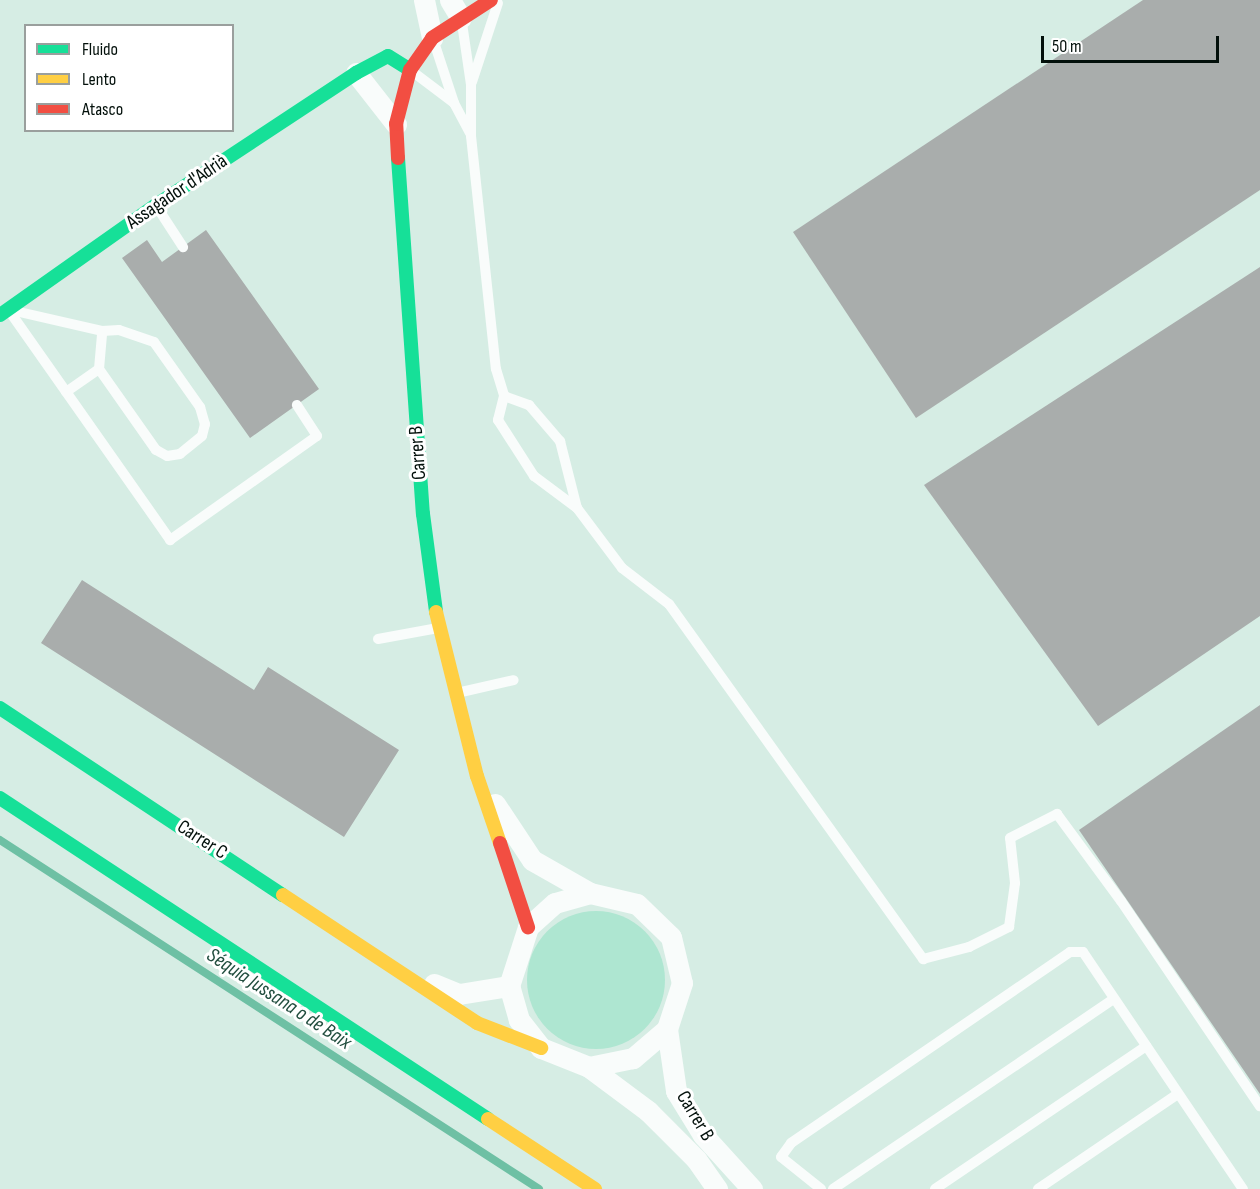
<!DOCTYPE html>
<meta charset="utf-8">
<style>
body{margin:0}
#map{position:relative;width:1260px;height:1189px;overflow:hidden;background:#d6ede4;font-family:"Sofia Sans Condensed",sans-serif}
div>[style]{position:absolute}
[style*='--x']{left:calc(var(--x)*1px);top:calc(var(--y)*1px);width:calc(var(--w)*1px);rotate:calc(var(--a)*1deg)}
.green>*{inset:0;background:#aee6d1}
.round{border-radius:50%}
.stream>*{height:8px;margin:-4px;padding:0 4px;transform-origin:4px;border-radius:4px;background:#6ec0a4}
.building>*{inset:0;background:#a9adac}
.lane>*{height:10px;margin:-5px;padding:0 5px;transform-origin:5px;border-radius:5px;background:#f9fcfb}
.street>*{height:21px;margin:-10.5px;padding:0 10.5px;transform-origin:10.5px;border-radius:10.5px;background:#f9fcfb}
.fast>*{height:14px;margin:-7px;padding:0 7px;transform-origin:7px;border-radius:7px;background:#16e098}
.slow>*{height:14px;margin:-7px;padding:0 7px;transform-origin:7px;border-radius:7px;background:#ffcf43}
.jam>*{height:14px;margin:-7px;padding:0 7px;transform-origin:7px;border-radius:7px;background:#f24e42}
span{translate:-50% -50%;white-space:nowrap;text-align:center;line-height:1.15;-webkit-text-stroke:6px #fff;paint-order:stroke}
.street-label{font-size:20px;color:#03100b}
.water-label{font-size:21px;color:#224e3f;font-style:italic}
.legend{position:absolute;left:24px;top:24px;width:210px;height:108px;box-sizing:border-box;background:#fff;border:2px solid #9a9f9d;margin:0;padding:8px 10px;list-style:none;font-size:18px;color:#03100b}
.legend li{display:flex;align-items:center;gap:12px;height:30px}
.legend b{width:30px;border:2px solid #9a9f9d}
.scale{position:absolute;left:1041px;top:36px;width:178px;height:27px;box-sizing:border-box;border:3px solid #03100b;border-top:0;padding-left:8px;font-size:18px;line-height:21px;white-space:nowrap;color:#03100b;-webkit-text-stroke:4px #fff;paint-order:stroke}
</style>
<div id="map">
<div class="green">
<div class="round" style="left:527px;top:911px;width:138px;height:138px"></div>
</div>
<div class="stream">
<div style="--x:0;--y:840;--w:642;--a:32.92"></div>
</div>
<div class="building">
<div style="clip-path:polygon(1143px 0,1260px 0,1260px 190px,916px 418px,793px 232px)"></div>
<div style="clip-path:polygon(206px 230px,319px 389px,250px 438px,122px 258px,147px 240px,162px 262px)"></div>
<div style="clip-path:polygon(1260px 267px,1260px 616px,1098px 726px,924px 485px)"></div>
<div style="clip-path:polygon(82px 580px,254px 690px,268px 667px,399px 750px,344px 837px,41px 643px)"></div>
<div style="clip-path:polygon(1260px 705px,1260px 1094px,1079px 830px)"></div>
</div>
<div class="lane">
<div style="--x:462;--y:23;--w:63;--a:81.7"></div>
<div style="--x:471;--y:85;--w:51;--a:90"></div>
<div style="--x:471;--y:136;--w:234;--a:83.9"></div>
<div style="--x:496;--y:369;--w:28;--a:73"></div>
<div style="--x:504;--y:396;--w:25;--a:104"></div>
<div style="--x:498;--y:420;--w:67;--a:57.3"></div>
<div style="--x:534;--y:476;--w:54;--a:36.7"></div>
<div style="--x:577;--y:508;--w:75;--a:53.1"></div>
<div style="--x:622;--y:568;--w:59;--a:37.5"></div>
<div style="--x:669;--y:604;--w:437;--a:54.4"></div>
<div style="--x:923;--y:959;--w:48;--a:-14.6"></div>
<div style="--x:969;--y:947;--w:45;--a:-26.6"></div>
<div style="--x:1009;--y:927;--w:44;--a:-82.2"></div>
<div style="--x:1015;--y:883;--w:45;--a:-96.3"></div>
<div style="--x:1010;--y:838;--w:53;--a:-27.1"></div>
<div style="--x:1057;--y:814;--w:108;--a:53.7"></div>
<div style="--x:1121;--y:901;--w:248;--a:55.9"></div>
<div style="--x:434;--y:42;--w:64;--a:71.8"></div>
<div style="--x:454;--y:103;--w:34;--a:62"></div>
<div style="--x:413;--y:72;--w:51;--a:37.1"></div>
<div style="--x:472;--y:82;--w:83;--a:-71.8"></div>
<div style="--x:157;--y:207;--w:48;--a:57"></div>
<div style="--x:15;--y:311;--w:89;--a:12.9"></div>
<div style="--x:10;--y:312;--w:279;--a:54.9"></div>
<div style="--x:170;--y:540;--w:180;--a:-35.3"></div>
<div style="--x:317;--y:436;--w:37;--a:-123"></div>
<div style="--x:119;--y:330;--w:37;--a:19"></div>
<div style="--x:154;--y:342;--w:80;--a:54.7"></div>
<div style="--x:200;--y:407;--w:18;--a:74"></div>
<div style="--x:205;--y:424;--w:12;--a:104"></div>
<div style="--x:202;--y:436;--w:28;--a:141"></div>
<div style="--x:180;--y:454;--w:13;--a:171"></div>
<div style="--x:167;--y:456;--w:13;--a:-151"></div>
<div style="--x:156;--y:450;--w:99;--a:-125.1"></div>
<div style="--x:99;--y:369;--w:38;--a:-85"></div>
<div style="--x:102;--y:331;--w:17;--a:-3"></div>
<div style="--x:66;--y:392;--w:40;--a:-34.9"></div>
<div style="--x:504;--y:396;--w:27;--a:20"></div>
<div style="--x:529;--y:405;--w:48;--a:49.3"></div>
<div style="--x:560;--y:441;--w:69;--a:75.8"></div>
<div style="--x:378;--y:639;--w:61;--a:-10.4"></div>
<div style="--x:457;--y:693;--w:58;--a:-12.8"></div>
<div style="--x:821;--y:1189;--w:51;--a:-141.3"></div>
<div style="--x:781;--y:1157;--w:17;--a:-54"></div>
<div style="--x:791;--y:1143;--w:338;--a:-34.4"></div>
<div style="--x:1070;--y:952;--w:13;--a:0"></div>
<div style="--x:1083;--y:952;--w:286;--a:56"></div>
<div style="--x:833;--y:1189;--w:339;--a:-34.1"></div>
<div style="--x:935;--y:1189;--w:255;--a:-34.1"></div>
<div style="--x:1038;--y:1189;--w:169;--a:-34.2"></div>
</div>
<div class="street">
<div style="--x:424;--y:0;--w:39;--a:78"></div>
<div style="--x:450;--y:0;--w:21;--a:59"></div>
<div style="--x:356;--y:73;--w:65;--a:51.9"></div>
<div style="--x:495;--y:804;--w:67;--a:56.5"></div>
<div style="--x:532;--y:860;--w:67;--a:29.6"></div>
<div style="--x:590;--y:893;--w:48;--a:13.2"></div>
<div style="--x:637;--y:904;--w:47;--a:44.1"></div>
<div style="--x:671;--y:937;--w:47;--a:76.6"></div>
<div style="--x:682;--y:983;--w:48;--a:108.1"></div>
<div style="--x:667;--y:1029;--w:45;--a:139.5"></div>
<div style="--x:633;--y:1058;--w:45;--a:168.4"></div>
<div style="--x:589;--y:1067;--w:52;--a:-158.4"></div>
<div style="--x:541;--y:1048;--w:36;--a:-128"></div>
<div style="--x:519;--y:1020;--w:35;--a:-106"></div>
<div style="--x:509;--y:986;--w:62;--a:-72.1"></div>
<div style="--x:528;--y:927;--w:36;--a:-42"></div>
<div style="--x:555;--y:903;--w:36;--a:-16"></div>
<div style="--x:434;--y:984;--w:27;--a:22"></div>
<div style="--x:459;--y:994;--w:51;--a:-9.1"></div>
<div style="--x:667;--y:1029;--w:63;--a:81.7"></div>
<div style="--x:676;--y:1091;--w:52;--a:58.5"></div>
<div style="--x:703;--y:1135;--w:73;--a:47.8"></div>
<div style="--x:589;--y:1067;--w:74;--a:36.7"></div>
<div style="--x:648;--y:1111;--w:68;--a:45"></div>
<div style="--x:696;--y:1159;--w:37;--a:55"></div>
</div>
<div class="fast">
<div style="--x:398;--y:158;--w:357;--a:86"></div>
<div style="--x:423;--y:514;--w:99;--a:82.4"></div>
<div style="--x:0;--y:315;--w:191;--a:-35.2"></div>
<div style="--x:156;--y:205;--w:240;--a:-33.4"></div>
<div style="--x:356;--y:73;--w:36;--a:-28"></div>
<div style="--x:388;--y:56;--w:26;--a:32"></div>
<div style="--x:0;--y:708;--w:339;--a:33.5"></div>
<div style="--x:0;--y:798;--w:584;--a:33.34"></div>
</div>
<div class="slow">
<div style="--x:436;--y:612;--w:169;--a:76"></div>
<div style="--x:477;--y:776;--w:71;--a:71.1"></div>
<div style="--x:283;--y:895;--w:232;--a:33.4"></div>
<div style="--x:477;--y:1023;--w:69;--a:21.3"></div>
<div style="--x:488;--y:1119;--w:128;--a:33.2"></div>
</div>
<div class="jam">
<div style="--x:398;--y:158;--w:34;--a:-93"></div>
<div style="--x:396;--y:124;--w:56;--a:-75.5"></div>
<div style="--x:410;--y:70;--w:39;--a:-55"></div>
<div style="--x:432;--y:38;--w:70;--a:-32.8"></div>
<div style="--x:500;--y:843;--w:89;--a:71.6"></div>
</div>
<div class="street-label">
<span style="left:177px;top:192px;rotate:-34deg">Assagador d'Adrià</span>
<span style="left:418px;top:453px;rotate:-94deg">Carrer B</span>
<span style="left:202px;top:840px;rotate:33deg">Carrer C</span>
<span style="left:695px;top:1116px;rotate:59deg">Carrer B</span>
</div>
<div class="water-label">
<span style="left:279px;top:999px;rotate:33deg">Séquia Jussana o de Baix</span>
</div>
<ul class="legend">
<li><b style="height:8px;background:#16e098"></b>Fluido</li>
<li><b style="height:8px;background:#ffcf43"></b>Lento</li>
<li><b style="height:8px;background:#f24e42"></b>Atasco</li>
</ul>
<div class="scale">50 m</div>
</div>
